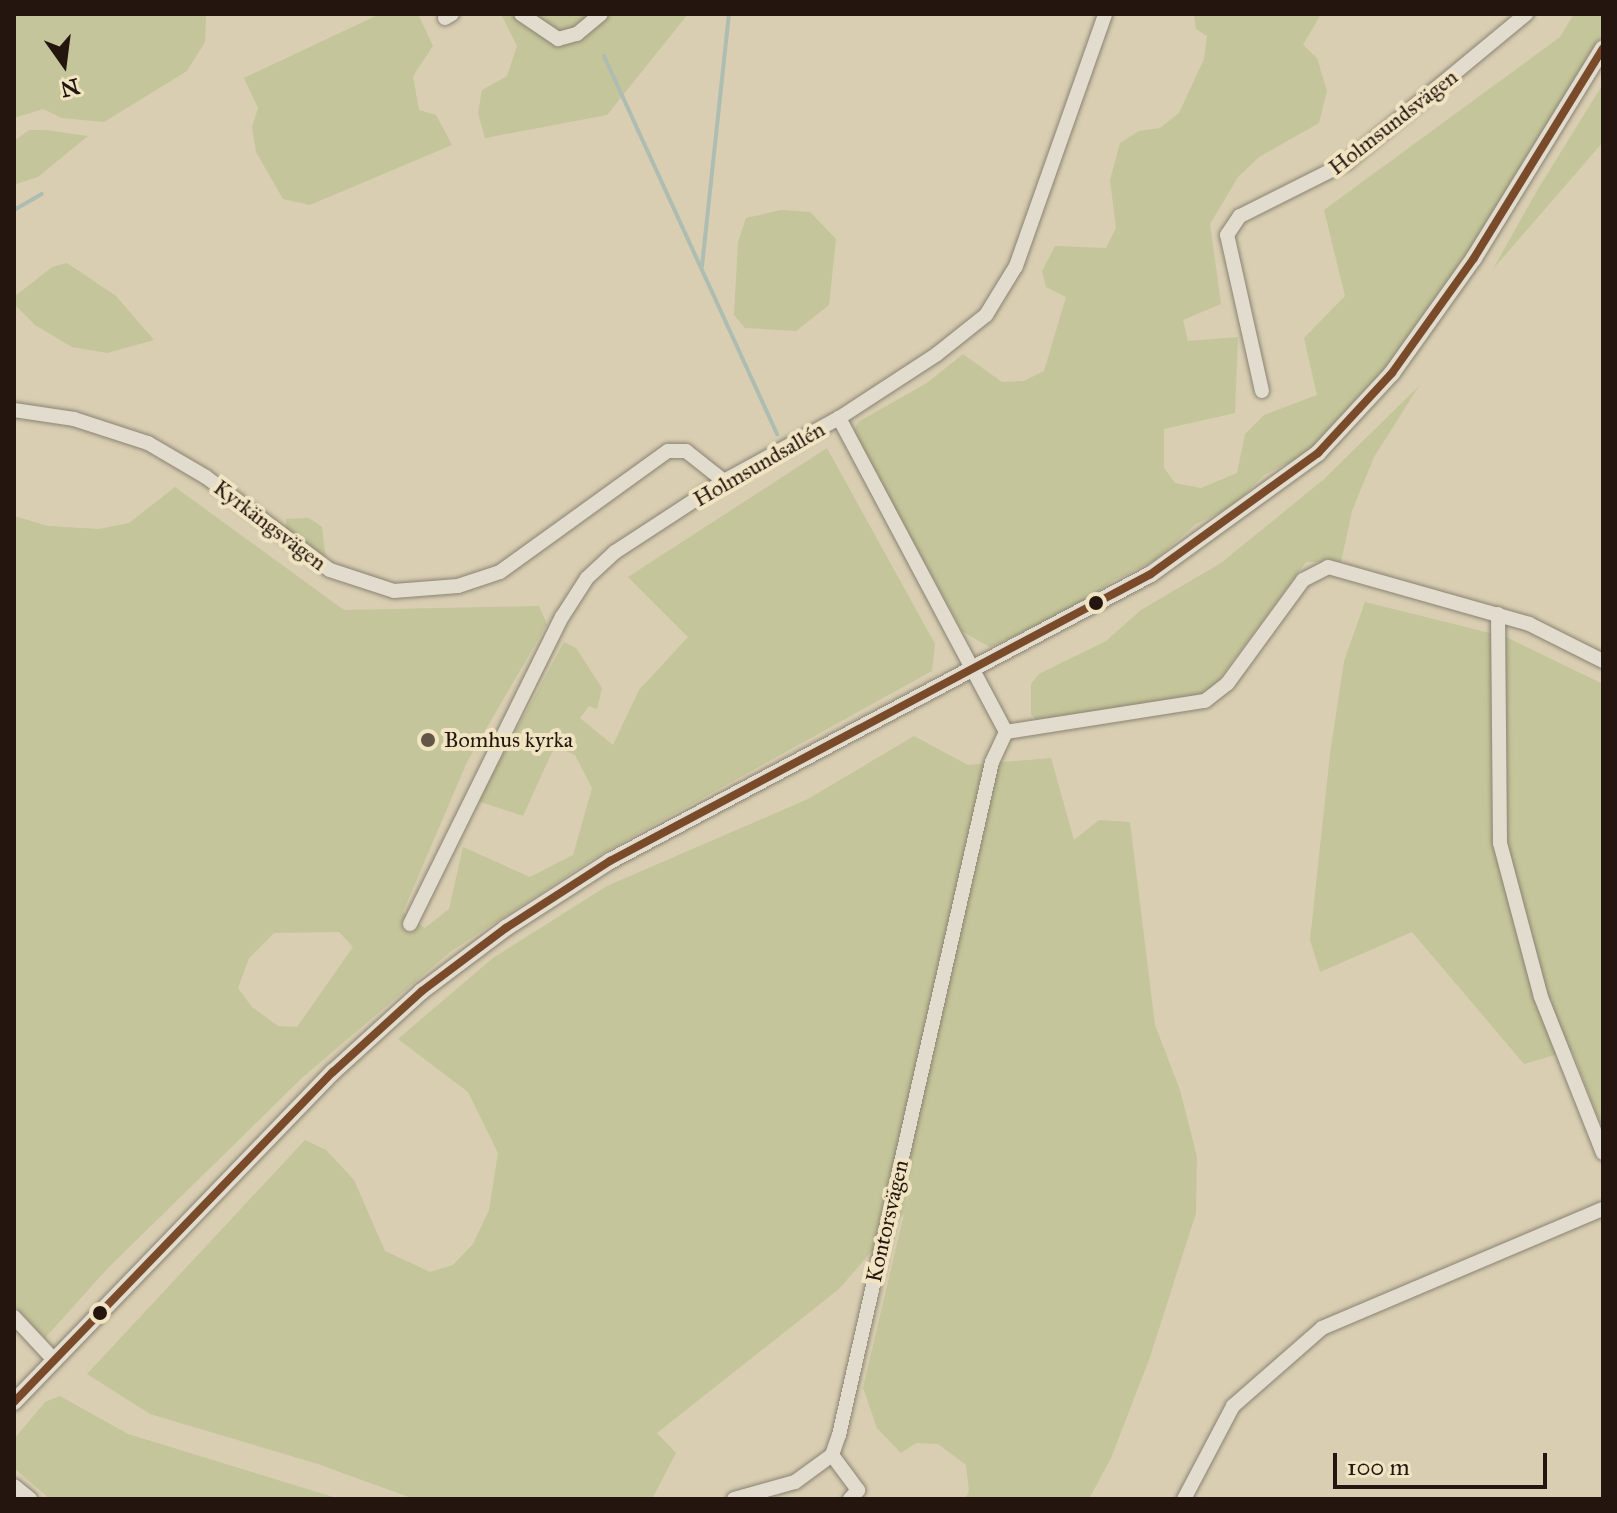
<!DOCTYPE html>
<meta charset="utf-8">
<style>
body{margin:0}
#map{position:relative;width:1617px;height:1513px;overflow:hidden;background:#d9ceb2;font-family:"IM FELL Great Primer",serif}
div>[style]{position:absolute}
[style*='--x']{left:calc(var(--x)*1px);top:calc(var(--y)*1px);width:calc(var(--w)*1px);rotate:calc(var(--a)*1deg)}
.green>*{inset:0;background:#c4c59a}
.stream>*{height:4px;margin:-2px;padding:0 2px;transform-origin:2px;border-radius:2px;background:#aebdb1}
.roads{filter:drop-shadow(0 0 2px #8a8373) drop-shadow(0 0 2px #8a8373)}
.minor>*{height:14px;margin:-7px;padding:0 7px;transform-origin:7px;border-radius:7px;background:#e1dccd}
.tertiary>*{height:16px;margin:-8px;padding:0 8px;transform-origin:8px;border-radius:8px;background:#e1dccd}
.bus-1>*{height:8px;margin:-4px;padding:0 4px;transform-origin:4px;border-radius:4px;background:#7a4b2a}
.dots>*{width:22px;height:22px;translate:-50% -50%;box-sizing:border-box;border:4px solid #f1e4c3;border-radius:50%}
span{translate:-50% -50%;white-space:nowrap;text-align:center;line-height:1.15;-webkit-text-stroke:8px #f1e4c3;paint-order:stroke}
.street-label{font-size:22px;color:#24160f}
.poi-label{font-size:22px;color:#24160f}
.left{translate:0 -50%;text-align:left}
.frame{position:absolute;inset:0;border:16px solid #24160f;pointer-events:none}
.north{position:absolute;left:24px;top:24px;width:80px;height:80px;-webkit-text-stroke:6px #f1e4c3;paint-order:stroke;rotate:166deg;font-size:22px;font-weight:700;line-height:32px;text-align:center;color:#24160f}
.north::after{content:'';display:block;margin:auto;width:28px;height:36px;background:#24160f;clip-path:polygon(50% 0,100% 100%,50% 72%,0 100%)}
.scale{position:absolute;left:1333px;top:1453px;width:214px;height:36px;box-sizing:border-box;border:4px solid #24160f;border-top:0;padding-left:10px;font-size:24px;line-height:28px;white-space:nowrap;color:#24160f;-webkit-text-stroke:6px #f1e4c3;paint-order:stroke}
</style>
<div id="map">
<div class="green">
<div style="clip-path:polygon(14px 14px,206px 14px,205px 42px,187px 71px,104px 122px,62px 118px,43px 109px,14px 118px)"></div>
<div style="clip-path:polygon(380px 14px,418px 14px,433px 46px,413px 76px,419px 110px,436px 115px,452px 145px,310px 205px,283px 199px,256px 152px,252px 127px,258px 108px,244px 78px)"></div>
<div style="clip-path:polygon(501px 14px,688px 14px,607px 115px,485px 138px,478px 113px,482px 90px,507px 76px,517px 46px)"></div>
<div style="clip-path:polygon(1194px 14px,1321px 14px,1303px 45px,1317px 58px,1327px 91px,1319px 123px,1259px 157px,1238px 177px,1210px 224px,1221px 304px,1183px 320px,1188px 341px,1238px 337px,1235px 413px,1164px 429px,1164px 468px,1175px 483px,1201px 488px,1237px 473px,1245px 434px,1264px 415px,1317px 395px,1304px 338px,1345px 296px,1324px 210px,1560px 37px,1574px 14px,1603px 14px,1603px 34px,1470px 250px,1389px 368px,1314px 450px,1264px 475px,1233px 506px,1196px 524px,1155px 560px,1109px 583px,1078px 607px,990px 647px,963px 632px,853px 433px,858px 422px,927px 383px,963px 354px,1002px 382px,1024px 381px,1044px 371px,1066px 297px,1046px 287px,1042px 271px,1055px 246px,1106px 248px,1116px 228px,1110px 180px,1120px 143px,1139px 131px,1160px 128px,1179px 113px,1204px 59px,1207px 36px,1196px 29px)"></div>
<div style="clip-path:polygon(1603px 84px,1603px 142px,1493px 269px,1538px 189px)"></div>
<div style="clip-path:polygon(29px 130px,45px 130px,88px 136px,38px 177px,16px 184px,14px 141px)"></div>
<div style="clip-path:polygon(781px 210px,810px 212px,836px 239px,829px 305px,796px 331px,745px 328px,734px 315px,738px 242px,746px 218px)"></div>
<div style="clip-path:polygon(67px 263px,116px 296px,154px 340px,107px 353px,72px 347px,35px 325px,14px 304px,14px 297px,52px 267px)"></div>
<div style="clip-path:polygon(1419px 386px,1374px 457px,1352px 511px,1341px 562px,1306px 562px,1212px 689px,1178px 703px,1038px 722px,1031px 714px,1031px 684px,1039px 674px,1106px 641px,1141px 610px,1221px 563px,1323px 480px)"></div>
<div style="clip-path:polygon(evenodd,827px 448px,935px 644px,932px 671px,594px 858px,450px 952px,303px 1077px,108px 1268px,45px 1338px,14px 1305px,14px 516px,48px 526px,99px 529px,129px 523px,175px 487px,344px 610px,539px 606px,547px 624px,467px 762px,403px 912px,425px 928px,449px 909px,463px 847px,530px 877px,573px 855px,592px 788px,575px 755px,560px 748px,552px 752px,523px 816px,478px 801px,564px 642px,576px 648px,602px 688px,597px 709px,589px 706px,580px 718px,613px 745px,639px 690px,688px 637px,628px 577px,827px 448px,339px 932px,353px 947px,297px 1027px,278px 1026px,252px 1007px,238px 988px,249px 958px,274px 933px,339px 932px)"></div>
<div style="clip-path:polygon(309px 518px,322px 527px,326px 560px,286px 528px,286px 519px)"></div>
<div style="clip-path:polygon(1365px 602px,1506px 637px,1603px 684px,1603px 1130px,1572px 1050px,1524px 1064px,1412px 932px,1320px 972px,1310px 940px,1330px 754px,1344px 661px)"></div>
<div style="clip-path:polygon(914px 736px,968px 765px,1051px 758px,1074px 840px,1099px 820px,1130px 822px,1155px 1025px,1180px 1090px,1197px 1157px,1196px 1213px,1150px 1357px,1111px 1458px,1089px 1499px,965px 1499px,969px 1491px,966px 1465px,938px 1444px,916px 1443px,901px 1453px,877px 1428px,863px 1388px,904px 1214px,839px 1289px,657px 1433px,676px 1453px,652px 1499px,414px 1499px,318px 1464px,150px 1414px,87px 1374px,305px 1140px,326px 1150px,354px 1180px,385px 1251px,430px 1272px,453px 1265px,473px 1244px,489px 1210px,498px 1153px,468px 1092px,398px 1039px,493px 958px,607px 886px,808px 799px)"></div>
<div style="clip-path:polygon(60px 1396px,128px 1434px,340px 1499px,50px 1499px,14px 1468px,14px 1439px,45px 1402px)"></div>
</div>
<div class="stream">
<div style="--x:604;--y:56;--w:416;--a:65.4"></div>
<div style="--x:14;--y:210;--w:32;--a:-30"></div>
<div style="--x:702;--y:266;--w:253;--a:-83.9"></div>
</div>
<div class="roads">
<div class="minor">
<div style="--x:521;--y:14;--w:45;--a:34"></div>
<div style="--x:558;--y:39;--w:20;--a:-15"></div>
<div style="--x:577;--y:34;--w:31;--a:-40"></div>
<div style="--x:445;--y:18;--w:8;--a:-30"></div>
<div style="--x:1262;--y:391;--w:160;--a:-102.6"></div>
<div style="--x:1227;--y:235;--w:23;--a:-56"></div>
<div style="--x:1240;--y:216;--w:119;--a:-26.6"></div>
<div style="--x:1346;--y:163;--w:234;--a:-39.6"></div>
<div style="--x:14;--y:410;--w:61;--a:8.5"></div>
<div style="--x:74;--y:419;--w:78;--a:18"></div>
<div style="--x:148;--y:443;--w:67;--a:30.4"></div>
<div style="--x:206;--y:477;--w:155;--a:36.9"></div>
<div style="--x:330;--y:570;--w:67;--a:18.2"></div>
<div style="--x:394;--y:591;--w:64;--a:-4.5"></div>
<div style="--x:458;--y:586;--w:44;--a:-18.4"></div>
<div style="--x:500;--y:572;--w:207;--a:-35.8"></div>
<div style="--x:668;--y:451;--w:18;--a:0"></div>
<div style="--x:686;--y:451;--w:48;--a:38.3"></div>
<div style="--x:1498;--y:614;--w:229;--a:89.5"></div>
<div style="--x:1500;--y:843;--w:159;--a:75.1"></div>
<div style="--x:1541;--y:997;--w:168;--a:68.3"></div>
<div style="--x:1006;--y:732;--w:201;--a:-8.9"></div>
<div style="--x:1205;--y:701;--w:28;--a:-38"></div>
<div style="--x:1227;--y:684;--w:129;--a:-53.8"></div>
<div style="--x:1303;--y:580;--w:28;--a:-27"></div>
<div style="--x:1328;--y:567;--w:209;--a:15.8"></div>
<div style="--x:1529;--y:624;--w:83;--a:26.6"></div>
<div style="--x:410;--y:924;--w:343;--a:-63.7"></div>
<div style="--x:562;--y:617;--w:46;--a:-57.3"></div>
<div style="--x:587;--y:578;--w:38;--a:-43"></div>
<div style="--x:615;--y:552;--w:130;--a:-33.1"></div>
<div style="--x:724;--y:481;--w:131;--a:-28.7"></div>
<div style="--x:839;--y:418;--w:117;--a:-33.1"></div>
<div style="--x:937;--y:354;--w:63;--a:-38.5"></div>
<div style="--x:986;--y:315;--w:57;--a:-58.5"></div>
<div style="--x:1016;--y:266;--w:267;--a:-70.5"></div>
<div style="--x:14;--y:1317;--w:60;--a:47"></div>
<div style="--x:832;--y:1455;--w:44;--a:53.4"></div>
<div style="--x:858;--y:1490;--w:12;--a:132"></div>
<div style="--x:14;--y:1486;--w:21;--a:39"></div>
<div style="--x:734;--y:1499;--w:63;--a:-15.6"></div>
<div style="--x:795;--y:1482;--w:46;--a:-36.1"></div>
<div style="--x:832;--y:1455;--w:21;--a:-71"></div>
<div style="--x:839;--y:1435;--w:690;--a:-77.19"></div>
<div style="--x:992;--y:762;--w:33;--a:-65"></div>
<div style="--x:1006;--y:732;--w:356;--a:-118"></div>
<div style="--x:1184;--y:1499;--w:105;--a:-62.2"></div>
<div style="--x:1233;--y:1406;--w:118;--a:-41.2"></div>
<div style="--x:1322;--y:1328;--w:305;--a:-23"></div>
</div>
<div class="tertiary">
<div style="--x:14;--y:1402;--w:459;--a:-46"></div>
<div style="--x:333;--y:1072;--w:120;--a:-42.3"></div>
<div style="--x:422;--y:991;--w:105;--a:-36.9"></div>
<div style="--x:506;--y:928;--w:124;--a:-32.8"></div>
<div style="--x:610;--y:861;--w:612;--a:-27.95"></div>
<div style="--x:1151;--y:574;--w:206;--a:-35.9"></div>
<div style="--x:1318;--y:453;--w:109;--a:-47.2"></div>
<div style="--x:1392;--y:373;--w:141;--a:-54.5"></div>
<div style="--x:1474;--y:258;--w:246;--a:-58.4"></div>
</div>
</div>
<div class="bus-1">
<div style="--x:14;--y:1402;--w:459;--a:-46"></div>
<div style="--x:333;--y:1072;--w:120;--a:-42.3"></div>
<div style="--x:422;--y:991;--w:105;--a:-36.9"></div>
<div style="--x:506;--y:928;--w:124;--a:-32.8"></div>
<div style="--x:610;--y:861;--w:612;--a:-27.95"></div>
<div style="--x:1151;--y:574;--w:206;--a:-35.9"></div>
<div style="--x:1318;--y:453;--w:109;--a:-47.2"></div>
<div style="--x:1392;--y:373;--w:141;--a:-54.5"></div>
<div style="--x:1474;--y:258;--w:246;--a:-58.4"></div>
</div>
<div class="dots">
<div style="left:1096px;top:603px;background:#24160f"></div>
<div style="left:428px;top:740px;background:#635648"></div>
<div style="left:100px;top:1313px;background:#24160f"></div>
</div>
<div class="street-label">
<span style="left:1393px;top:122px;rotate:-38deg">Holmsundsvägen</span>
<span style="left:759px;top:464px;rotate:-30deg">Holmsundsallén</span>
<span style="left:270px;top:525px;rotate:37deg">Kyrkängsvägen</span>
<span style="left:887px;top:1221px;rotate:-77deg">Kontorsvägen</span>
</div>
<div class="poi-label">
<span class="left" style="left:444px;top:740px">Bomhus kyrka</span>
</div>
<div class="frame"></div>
<div class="north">N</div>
<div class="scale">100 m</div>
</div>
